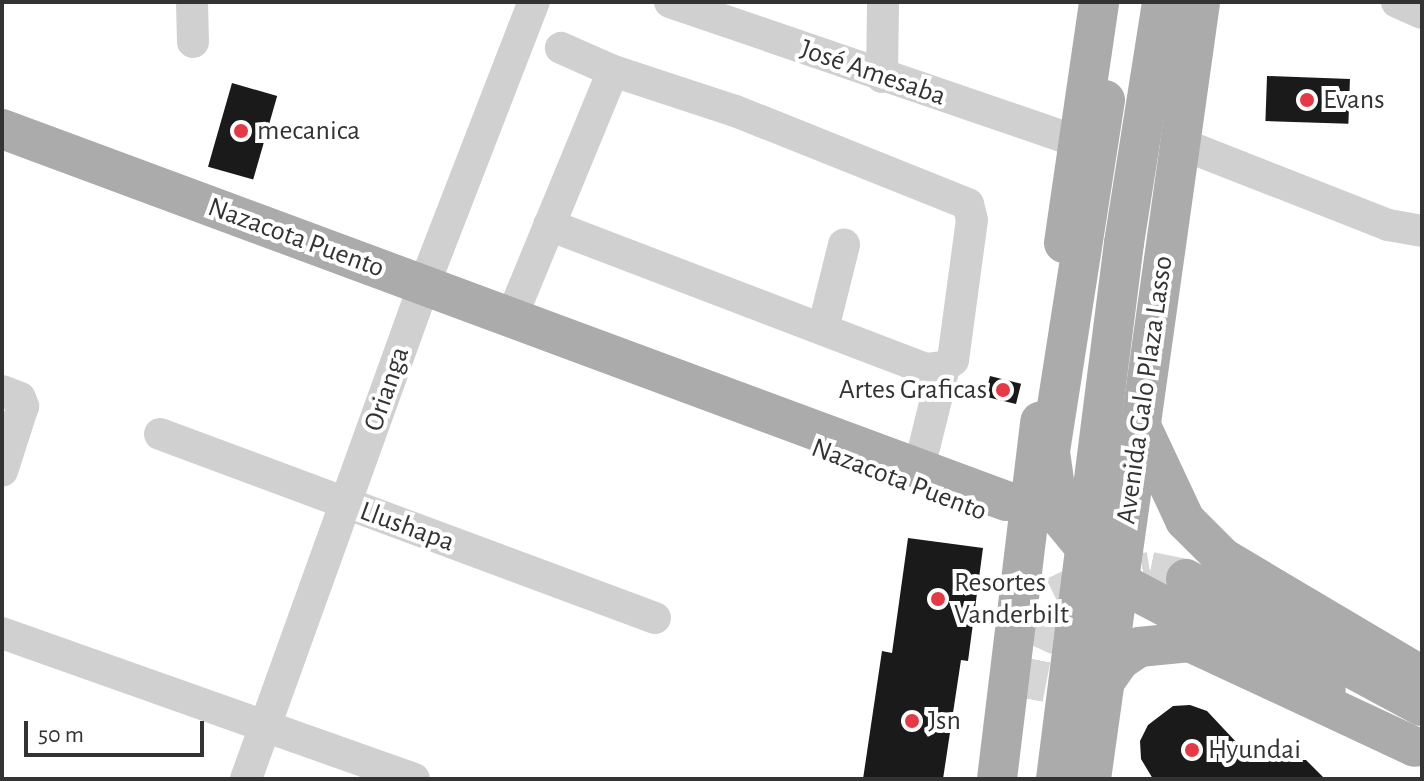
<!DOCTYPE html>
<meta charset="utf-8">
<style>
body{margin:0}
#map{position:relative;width:1424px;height:781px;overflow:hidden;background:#fff;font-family:"Alegreya Sans",sans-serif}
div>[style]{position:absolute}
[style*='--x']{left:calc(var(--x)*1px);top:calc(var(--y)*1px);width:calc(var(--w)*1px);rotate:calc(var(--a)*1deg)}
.building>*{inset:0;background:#1a1a1a;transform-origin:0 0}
.major-tunnel>*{height:40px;margin-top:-20px;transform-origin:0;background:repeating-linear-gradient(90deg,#d6d6d6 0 40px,transparent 0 60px)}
.minor>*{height:32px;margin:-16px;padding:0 16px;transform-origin:16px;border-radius:16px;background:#d0d0d0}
.major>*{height:40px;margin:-20px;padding:0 20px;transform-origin:20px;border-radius:20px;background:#ababab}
.major-bridge>*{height:40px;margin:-20px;padding:0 20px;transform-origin:20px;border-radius:20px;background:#ababab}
.dots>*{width:22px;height:22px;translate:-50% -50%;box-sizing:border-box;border:4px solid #fff;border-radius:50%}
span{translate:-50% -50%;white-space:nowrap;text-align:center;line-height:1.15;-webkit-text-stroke:8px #fff;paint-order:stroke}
.street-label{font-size:28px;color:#333}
.poi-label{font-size:28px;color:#333}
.left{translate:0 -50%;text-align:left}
.right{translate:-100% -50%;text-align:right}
.frame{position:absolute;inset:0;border:4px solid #333;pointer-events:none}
.scale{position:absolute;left:24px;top:721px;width:180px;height:36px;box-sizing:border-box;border:4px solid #333;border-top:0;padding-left:10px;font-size:24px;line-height:28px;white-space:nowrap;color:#333;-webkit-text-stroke:6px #fff;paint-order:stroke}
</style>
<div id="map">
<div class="building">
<div style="left:1267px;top:76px;width:83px;height:45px;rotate:2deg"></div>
<div style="left:232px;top:83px;width:47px;height:87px;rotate:16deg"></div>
<div style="left:990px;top:376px;width:32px;height:21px;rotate:14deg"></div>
<div style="clip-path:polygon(908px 538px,983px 548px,968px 661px,961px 660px,943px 779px,863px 779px,882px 651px,892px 653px)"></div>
<div style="clip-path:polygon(1190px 705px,1207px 711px,1253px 760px,1306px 760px,1325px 779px,1153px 779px,1141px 759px,1140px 741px,1148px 725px,1173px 706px)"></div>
</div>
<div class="major-tunnel">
<div style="--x:1023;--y:698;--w:53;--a:-79.1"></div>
<div style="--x:1033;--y:646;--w:54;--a:-65.8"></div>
<div style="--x:1055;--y:597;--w:32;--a:-26"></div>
<div style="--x:1084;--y:583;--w:67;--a:-9.5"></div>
<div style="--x:1150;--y:572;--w:37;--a:11"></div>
</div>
<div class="minor">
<div style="--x:192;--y:2;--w:40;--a:88.6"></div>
<div style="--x:670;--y:2;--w:430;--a:18.9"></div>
<div style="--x:1397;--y:2;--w:27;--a:24"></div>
<div style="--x:882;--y:77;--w:75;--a:-89.2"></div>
<div style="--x:1179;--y:143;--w:225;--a:21.4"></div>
<div style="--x:1388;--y:225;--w:35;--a:10"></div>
<div style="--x:549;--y:225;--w:404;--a:20.9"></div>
<div style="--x:927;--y:369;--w:17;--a:-7"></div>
<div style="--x:944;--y:367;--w:11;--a:-38"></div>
<div style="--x:953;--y:360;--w:141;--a:-82.3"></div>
<div style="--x:972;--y:220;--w:16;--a:-104"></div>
<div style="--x:968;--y:204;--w:251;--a:-158.2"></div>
<div style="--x:735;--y:111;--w:128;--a:-161.8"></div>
<div style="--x:512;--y:316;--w:265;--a:-67.6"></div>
<div style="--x:613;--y:71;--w:57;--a:-156.1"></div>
<div style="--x:823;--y:329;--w:87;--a:-76"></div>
<div style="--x:2;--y:391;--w:19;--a:21"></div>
<div style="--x:20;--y:398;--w:9;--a:69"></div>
<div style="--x:23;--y:406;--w:68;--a:107.9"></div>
<div style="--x:160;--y:434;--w:528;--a:20.39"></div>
<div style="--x:924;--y:448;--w:83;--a:-76.1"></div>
<div style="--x:2;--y:633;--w:437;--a:19.5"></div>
<div style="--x:246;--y:779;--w:525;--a:-70.18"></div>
<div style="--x:424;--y:285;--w:304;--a:-68.8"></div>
</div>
<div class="major">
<div style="--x:2;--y:129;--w:1071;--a:20.33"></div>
<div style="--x:1064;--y:243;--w:244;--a:-81.7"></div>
<div style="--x:1141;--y:426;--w:104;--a:64.9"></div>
<div style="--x:1185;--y:520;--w:54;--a:45"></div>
<div style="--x:1223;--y:558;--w:231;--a:30.7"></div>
<div style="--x:1186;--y:579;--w:268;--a:28.3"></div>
<div style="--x:1103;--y:684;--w:29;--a:-55"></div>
<div style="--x:1120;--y:660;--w:23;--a:-34"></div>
<div style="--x:1139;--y:647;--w:51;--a:-5.6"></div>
<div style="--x:1190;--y:642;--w:248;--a:25"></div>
<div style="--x:997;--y:779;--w:360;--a:-83.1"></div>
<div style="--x:1056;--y:779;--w:540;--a:-82.77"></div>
<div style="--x:1124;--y:243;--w:244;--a:-81"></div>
<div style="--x:1091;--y:779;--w:785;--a:-82.01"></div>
</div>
<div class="major-bridge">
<div style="--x:1105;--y:100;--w:356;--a:98.9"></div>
<div style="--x:1050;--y:452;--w:65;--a:82"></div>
<div style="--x:1059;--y:516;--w:60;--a:50.4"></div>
<div style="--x:1097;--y:562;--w:42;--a:38.2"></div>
<div style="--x:1130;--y:588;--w:221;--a:27.7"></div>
</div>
<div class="dots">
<div style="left:1307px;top:100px;background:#e63946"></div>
<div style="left:241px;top:131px;background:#e63946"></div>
<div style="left:1003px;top:390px;background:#e63946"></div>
<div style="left:938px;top:599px;background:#e63946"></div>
<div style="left:912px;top:721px;background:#e63946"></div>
<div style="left:1192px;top:750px;background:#e63946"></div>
</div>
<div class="street-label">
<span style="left:873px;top:73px;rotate:19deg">José Amesaba</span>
<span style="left:296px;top:238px;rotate:20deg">Nazacota Puento</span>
<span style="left:387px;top:389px;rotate:-71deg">Orianga</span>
<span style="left:1145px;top:390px;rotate:-82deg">Avenida Galo Plaza Lasso</span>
<span style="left:899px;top:480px;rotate:21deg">Nazacota Puento</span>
<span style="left:407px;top:527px;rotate:20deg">Llushapa</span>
</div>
<div class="poi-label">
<span class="left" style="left:1323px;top:100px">Evans</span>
<span class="left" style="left:257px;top:131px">mecanica</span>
<span class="right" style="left:987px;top:390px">Artes Graficas</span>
<span class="left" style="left:954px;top:599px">Resortes<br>Vanderbilt</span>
<span class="left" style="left:928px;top:721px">Jsn</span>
<span class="left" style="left:1208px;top:750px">Hyundai</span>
</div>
<div class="frame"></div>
<div class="scale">50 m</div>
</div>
